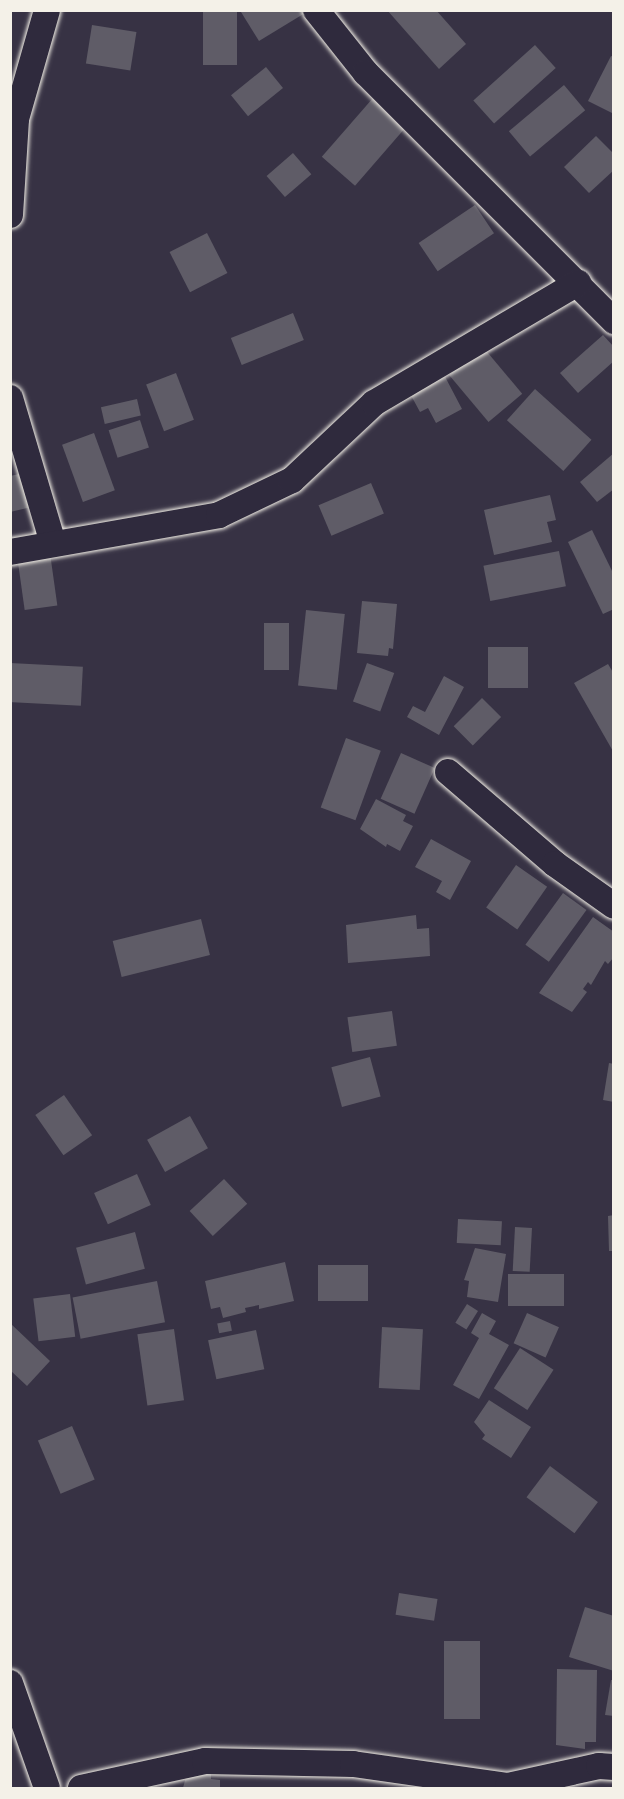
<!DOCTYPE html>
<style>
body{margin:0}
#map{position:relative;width:624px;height:1799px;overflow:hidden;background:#373244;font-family:"Playpen Sans",sans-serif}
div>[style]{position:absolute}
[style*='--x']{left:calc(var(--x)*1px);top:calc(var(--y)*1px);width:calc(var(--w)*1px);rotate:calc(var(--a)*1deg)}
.building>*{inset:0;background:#5f5c67;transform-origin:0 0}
.roads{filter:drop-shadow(0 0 2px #f4f1e8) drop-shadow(0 0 2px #f4f1e8)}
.street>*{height:26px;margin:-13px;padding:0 13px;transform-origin:13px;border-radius:13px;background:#2f2a3d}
span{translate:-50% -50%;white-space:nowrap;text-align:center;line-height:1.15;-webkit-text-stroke:4.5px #2f2a3d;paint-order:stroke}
.frame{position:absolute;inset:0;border:12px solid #f4f1e8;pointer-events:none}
</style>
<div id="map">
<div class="building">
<div style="left:203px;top:10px;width:34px;height:55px"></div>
<div style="clip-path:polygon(244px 10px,303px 10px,305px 13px,259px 41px,241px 12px)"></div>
<div style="clip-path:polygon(387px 10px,436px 10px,466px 44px,439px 69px)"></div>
<div style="left:92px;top:25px;width:45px;height:39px;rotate:9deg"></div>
<div style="left:535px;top:45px;width:31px;height:83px;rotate:48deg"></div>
<div style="clip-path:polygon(611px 56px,614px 57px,614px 114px,588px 101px)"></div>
<div style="left:266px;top:67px;width:27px;height:45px;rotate:51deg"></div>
<div style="left:564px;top:85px;width:33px;height:72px;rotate:50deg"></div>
<div style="left:373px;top:98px;width:44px;height:78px;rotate:41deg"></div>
<div style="clip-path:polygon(596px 136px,614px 154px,614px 170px,589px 193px,564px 167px)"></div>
<div style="left:293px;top:153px;width:28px;height:35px;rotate:49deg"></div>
<div style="left:475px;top:205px;width:34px;height:68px;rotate:56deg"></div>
<div style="left:207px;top:233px;width:45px;height:42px;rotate:63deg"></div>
<div style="left:293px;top:313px;width:29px;height:67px;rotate:68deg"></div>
<div style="clip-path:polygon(603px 335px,614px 347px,614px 361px,578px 393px,560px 373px)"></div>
<div style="left:483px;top:347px;width:61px;height:44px;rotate:50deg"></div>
<div style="clip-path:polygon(441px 369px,462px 409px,436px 423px,428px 408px,420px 412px,407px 388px)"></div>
<div style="left:176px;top:373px;width:50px;height:32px;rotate:69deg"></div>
<div style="left:535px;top:389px;width:76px;height:42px;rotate:42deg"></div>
<div style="left:137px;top:399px;width:17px;height:37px;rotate:77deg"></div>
<div style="left:140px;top:420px;width:29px;height:33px;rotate:72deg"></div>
<div style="left:94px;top:433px;width:61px;height:34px;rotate:70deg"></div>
<div style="clip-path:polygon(614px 453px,614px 489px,597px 502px,580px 482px)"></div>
<div style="clip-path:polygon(33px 471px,40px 505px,10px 512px,10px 476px)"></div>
<div style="left:371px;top:483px;width:33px;height:57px;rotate:67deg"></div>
<div style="clip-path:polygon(550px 495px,556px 520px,547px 522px,552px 542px,494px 555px,484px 510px)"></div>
<div style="clip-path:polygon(592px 530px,614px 575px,614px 609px,603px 614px,568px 542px)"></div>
<div style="left:49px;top:546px;width:60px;height:33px;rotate:82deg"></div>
<div style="left:559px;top:551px;width:36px;height:77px;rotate:79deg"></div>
<div style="clip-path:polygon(362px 601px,397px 604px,393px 649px,389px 648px,388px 656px,357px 653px)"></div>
<div style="left:306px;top:610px;width:39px;height:76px;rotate:6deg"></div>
<div style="left:264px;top:623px;width:25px;height:47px"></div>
<div style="left:488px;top:647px;width:40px;height:41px"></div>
<div style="left:10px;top:663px;width:73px;height:39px;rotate:3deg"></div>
<div style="left:367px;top:663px;width:29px;height:41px;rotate:20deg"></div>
<div style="clip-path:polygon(608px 664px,614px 674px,614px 753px,574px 683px)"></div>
<div style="clip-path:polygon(444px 676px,464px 687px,439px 735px,407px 717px,413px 706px,425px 712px)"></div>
<div style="left:482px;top:698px;width:27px;height:40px;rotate:45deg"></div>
<div style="left:346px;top:738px;width:37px;height:74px;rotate:20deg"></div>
<div style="left:401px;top:753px;width:37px;height:50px;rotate:24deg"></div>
<div style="clip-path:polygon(376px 799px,406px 815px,403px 821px,413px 826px,400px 851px,387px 844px,386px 847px,360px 829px)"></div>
<div style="clip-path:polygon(431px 839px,471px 861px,450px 900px,436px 892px,442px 881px,415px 867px)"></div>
<div style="left:516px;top:865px;width:38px;height:52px;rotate:35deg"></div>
<div style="left:563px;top:893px;width:29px;height:64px;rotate:36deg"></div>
<div style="clip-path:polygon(416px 915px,417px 929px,429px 928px,430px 956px,348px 963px,346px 925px)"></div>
<div style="clip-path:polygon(593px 917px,614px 932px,614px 957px,608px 964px,605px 961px,591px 985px,588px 982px,583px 989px,587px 992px,572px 1012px,539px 993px)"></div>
<div style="left:201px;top:919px;width:37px;height:91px;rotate:76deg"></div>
<div style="left:392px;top:1011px;width:35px;height:45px;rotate:82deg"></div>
<div style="left:370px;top:1057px;width:41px;height:40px;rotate:75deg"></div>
<div style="clip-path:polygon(609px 1063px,614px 1064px,614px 1102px,603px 1100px)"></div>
<div style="left:64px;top:1095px;width:49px;height:35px;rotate:55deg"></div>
<div style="left:190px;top:1116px;width:37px;height:49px;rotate:61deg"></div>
<div style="left:137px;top:1174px;width:34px;height:47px;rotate:66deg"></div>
<div style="left:224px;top:1179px;width:34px;height:47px;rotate:47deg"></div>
<div style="clip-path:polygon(614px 1215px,614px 1251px,609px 1251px,608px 1216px)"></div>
<div style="left:458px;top:1219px;width:44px;height:24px;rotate:3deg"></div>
<div style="left:515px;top:1227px;width:17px;height:44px;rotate:3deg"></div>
<div style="left:135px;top:1232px;width:38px;height:61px;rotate:75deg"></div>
<div style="clip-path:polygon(475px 1248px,506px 1254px,498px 1302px,467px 1297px,469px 1281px,464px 1280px)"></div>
<div style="clip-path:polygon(285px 1262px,294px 1301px,259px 1309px,259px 1305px,245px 1308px,246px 1312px,223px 1318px,220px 1307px,211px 1309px,205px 1281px)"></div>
<div style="left:318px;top:1265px;width:50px;height:36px"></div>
<div style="left:508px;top:1274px;width:56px;height:32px"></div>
<div style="left:157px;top:1281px;width:42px;height:86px;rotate:79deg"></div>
<div style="left:70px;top:1294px;width:43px;height:37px;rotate:83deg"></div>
<div style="left:467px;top:1304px;width:13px;height:22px;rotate:32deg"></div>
<div style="clip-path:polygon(482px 1313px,496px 1321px,489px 1334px,509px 1345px,479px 1399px,453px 1385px,479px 1338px,471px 1333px)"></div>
<div style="left:527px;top:1313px;width:35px;height:33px;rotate:24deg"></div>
<div style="left:230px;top:1321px;width:10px;height:13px;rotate:79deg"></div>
<div style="clip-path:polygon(10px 1323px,50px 1361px,27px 1386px,10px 1370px)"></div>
<div style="left:382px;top:1327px;width:41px;height:61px;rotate:3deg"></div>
<div style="left:174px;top:1329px;width:72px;height:37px;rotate:82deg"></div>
<div style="left:256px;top:1330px;width:40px;height:49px;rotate:78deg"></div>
<div style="left:520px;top:1348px;width:40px;height:48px;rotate:33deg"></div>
<div style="clip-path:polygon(489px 1400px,531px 1427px,511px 1458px,482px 1439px,485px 1435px,474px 1422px)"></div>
<div style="left:72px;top:1426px;width:58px;height:37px;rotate:67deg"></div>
<div style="left:550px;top:1466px;width:60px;height:39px;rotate:37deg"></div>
<div style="left:399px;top:1593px;width:39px;height:22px;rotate:9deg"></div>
<div style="clip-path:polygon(585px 1607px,614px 1616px,614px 1671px,569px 1657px)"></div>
<div style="left:444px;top:1641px;width:36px;height:78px"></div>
<div style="clip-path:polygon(557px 1669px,597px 1670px,596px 1742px,585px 1742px,585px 1749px,556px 1745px)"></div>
<div style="clip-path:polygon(611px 1680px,614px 1680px,614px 1716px,605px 1715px)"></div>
<div style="clip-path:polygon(188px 1769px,211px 1769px,211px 1779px,220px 1780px,220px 1788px,183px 1788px)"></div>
</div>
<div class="roads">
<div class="street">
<div style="--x:316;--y:10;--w:80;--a:51.6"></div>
<div style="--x:366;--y:73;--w:351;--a:45"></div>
<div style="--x:10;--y:215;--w:96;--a:-86.4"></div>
<div style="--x:16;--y:119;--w:113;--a:-74.1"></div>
<div style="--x:10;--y:398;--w:151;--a:73.5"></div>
<div style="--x:10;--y:552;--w:212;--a:-10"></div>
<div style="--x:219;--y:515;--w:81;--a:-25.6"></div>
<div style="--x:292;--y:480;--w:112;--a:-43.2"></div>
<div style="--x:374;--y:403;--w:237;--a:-30.5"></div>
<div style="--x:448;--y:772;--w:141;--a:40.7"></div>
<div style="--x:555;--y:864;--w:72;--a:35.4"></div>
<div style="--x:10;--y:1683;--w:111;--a:70.6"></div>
<div style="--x:81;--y:1788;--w:127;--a:-12.3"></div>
<div style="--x:205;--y:1761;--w:148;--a:1.2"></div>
<div style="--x:353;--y:1764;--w:157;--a:8.1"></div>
<div style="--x:508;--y:1786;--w:93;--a:-12.4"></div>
<div style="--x:599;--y:1766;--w:15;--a:4"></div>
</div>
</div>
<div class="frame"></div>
</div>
